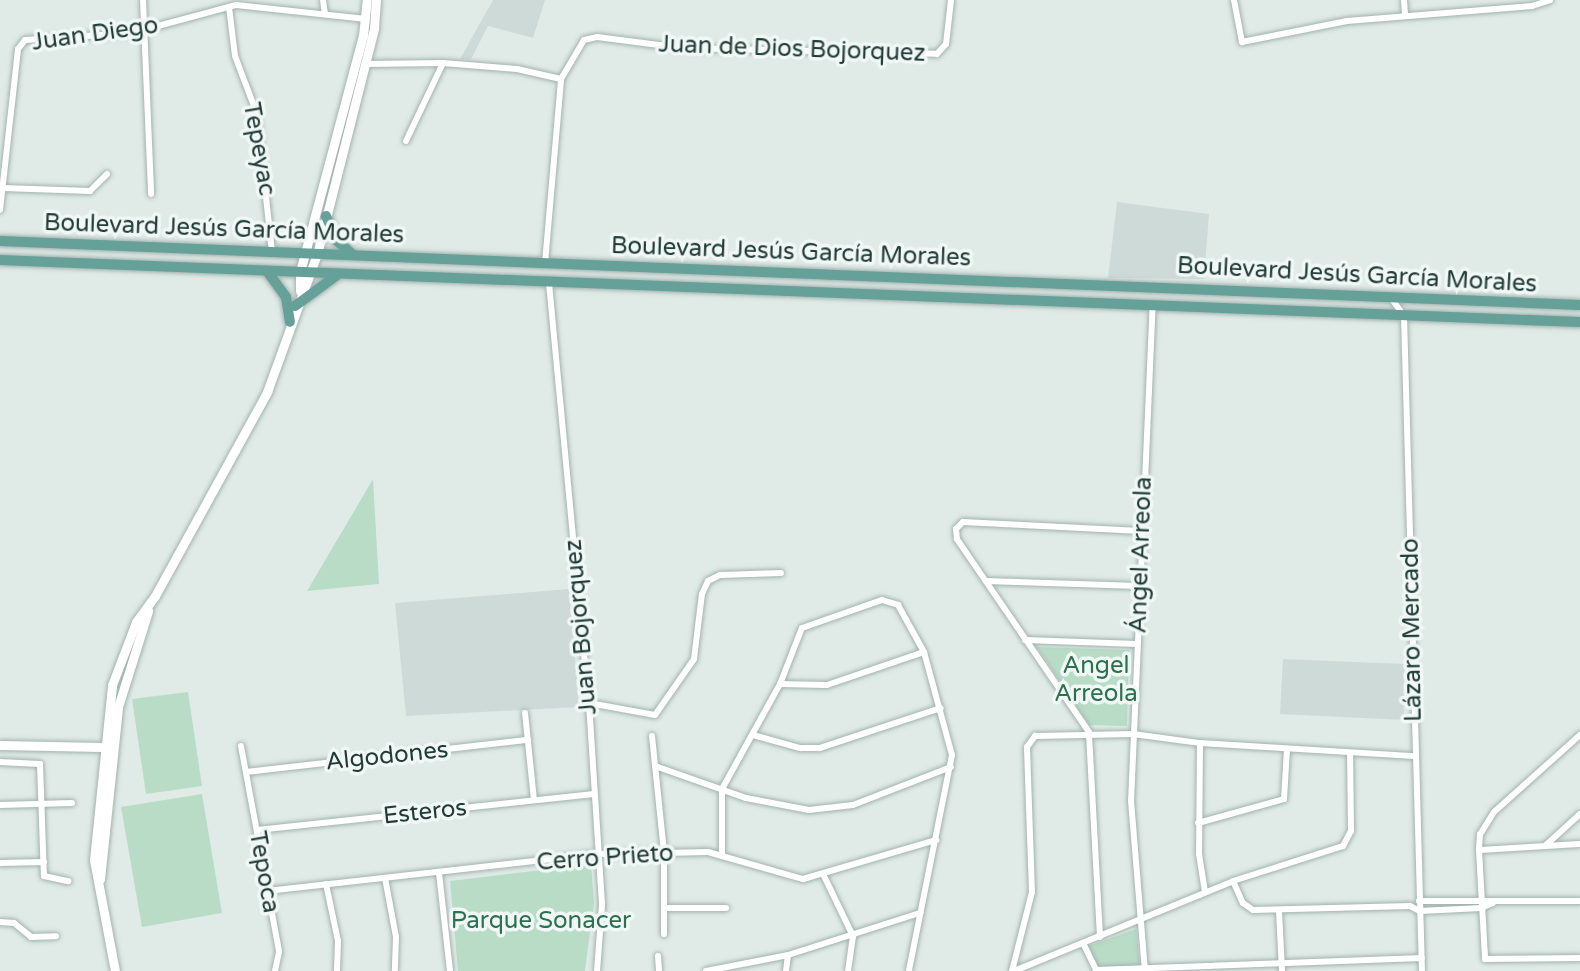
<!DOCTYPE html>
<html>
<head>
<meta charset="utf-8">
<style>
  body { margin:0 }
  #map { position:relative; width:1580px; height:971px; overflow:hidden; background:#e0ebe7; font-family:"Varela Round",sans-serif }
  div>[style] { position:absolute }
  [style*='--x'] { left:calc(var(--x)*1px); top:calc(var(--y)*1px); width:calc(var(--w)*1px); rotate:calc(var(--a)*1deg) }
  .built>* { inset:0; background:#cedad7 }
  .green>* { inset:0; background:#b9dcc7 }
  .roads { filter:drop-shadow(0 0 2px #a3b3af) drop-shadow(0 0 2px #a3b3af) }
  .street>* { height:6px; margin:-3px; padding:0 3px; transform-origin:3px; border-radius:3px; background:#fff }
  .secondary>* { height:9px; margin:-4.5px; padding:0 4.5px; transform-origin:4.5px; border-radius:4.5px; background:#fff }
  .primary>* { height:10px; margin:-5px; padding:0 5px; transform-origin:5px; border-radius:5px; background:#65a099 }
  span { translate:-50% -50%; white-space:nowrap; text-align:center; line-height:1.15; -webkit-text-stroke:7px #f0f7f5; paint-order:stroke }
  .street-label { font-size:24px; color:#213b37 }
  .park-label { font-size:24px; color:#2c7150 }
</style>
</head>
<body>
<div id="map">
  <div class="built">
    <i style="clip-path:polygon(493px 0,545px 0,533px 38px,488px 26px,471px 59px,460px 59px)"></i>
    <i style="clip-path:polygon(1117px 202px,1209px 214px,1204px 279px,1108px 278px)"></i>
    <i style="clip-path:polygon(569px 589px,579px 707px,406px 716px,395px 603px)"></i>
    <i style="clip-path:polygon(1283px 659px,1405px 664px,1404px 720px,1280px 714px)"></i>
  </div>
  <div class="green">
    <i style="clip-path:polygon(373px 479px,379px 584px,307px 591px)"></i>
    <i style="clip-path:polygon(1037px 647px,1129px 650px,1127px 726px,1089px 725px)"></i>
    <i style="clip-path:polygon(188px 692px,202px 786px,146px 794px,132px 699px)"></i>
    <i style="clip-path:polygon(202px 794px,222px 913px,142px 927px,121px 807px)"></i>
    <i style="clip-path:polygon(591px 864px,594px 902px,585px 971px,458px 971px,450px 881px)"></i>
    <i style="clip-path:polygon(1136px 929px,1140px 966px,1096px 968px,1089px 946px)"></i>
  </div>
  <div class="roads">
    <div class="street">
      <i style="--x:143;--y:0;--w:194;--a:87.6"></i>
      <i style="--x:323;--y:0;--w:14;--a:82"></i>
      <i style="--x:1234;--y:0;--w:43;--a:79.2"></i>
      <i style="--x:1242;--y:42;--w:107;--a:-11.3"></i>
      <i style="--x:1347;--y:21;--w:186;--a:-4.6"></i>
      <i style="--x:1532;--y:6;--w:19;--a:-18"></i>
      <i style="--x:1404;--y:0;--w:16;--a:86"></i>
      <i style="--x:229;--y:7;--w:49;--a:83"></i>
      <i style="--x:235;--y:56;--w:62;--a:69.2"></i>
      <i style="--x:257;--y:114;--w:139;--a:83.8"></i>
      <i style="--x:365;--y:64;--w:78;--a:-0.7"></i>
      <i style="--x:443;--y:63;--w:74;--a:4.6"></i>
      <i style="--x:517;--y:69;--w:45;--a:12.8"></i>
      <i style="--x:406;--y:141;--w:86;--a:-64.6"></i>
      <i style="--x:3;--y:188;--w:87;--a:2"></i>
      <i style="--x:90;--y:191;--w:24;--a:-45"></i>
      <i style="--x:0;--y:210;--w:162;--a:-83.6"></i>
      <i style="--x:18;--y:49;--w:11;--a:-52"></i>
      <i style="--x:25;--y:40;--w:107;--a:-3.7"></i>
      <i style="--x:132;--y:33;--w:108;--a:-15.1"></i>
      <i style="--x:236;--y:5;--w:131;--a:6.1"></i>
      <i style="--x:545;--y:263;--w:185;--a:-85"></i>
      <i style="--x:561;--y:79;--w:45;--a:-59.5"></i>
      <i style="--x:584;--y:40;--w:13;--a:-13"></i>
      <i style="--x:597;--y:37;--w:86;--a:7.4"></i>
      <i style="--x:682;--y:48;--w:255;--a:1.3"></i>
      <i style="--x:937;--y:54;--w:13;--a:-48"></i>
      <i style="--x:946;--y:44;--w:44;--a:-83.5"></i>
      <i style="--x:549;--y:283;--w:422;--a:84.6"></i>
      <i style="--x:589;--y:703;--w:202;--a:86.3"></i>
      <i style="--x:602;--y:905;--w:66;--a:94.3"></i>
      <i style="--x:1392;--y:299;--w:21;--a:55"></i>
      <i style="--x:1404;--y:316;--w:655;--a:88.43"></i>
      <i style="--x:986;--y:581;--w:153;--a:1.9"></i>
      <i style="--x:1025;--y:640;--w:112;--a:2"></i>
      <i style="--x:780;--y:684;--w:47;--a:1.2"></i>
      <i style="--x:827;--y:685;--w:102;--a:-18.8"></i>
      <i style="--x:589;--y:703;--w:67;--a:10.3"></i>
      <i style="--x:655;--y:715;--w:68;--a:-55.1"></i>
      <i style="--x:694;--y:659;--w:65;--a:-83"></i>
      <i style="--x:702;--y:594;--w:14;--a:-65"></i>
      <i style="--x:708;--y:581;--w:13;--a:-27"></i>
      <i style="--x:720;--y:575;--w:61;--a:-1.9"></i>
      <i style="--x:525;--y:713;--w:87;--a:84.1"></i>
      <i style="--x:753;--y:735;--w:49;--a:15.5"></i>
      <i style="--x:800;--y:748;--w:20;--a:0"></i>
      <i style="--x:820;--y:748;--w:127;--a:-18.3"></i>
      <i style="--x:1580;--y:735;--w:115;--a:138.2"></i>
      <i style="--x:1494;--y:812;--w:26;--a:122"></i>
      <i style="--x:1480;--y:834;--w:16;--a:94"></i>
      <i style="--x:1479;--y:850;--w:109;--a:86.8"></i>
      <i style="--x:1485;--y:959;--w:95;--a:-0.6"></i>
      <i style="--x:652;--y:736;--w:118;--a:84.1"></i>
      <i style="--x:664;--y:853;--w:81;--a:90"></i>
      <i style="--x:1200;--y:743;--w:111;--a:90.5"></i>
      <i style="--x:1199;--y:854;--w:39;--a:81"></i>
      <i style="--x:241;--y:746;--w:209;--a:79.5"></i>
      <i style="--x:279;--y:952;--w:19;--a:102"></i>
      <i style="--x:0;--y:762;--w:40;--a:2.9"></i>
      <i style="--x:40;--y:764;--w:112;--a:88"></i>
      <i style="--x:44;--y:876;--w:25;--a:12"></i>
      <i style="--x:655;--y:766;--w:96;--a:19.4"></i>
      <i style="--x:746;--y:798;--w:64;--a:10.8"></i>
      <i style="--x:809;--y:810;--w:44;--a:-6.5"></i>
      <i style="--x:853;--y:805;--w:105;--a:-21.2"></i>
      <i style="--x:246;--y:772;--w:284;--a:-6.5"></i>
      <i style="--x:0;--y:805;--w:72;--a:-1.6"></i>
      <i style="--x:1198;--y:823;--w:89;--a:-15.6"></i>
      <i style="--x:1284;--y:799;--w:50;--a:-86.6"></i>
      <i style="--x:257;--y:830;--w:339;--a:-6.1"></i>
      <i style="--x:1546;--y:845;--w:46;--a:-42.4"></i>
      <i style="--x:1479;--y:850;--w:101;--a:-3.4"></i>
      <i style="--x:722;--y:856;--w:67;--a:-90"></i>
      <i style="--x:722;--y:789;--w:120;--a:-61.1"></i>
      <i style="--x:780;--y:684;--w:60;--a:-68.6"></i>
      <i style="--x:802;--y:628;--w:85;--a:-19.3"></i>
      <i style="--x:882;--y:600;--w:17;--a:17"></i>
      <i style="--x:898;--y:605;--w:54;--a:61"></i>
      <i style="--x:924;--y:652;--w:107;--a:74.8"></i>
      <i style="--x:952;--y:755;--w:220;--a:101.3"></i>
      <i style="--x:0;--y:863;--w:44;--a:-1.3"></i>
      <i style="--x:439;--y:873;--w:99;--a:83.6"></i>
      <i style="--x:824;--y:876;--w:67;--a:64.2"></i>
      <i style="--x:853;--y:936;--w:35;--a:98"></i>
      <i style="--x:385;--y:878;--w:60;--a:79.4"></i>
      <i style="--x:396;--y:937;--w:34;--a:92"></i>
      <i style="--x:1233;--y:881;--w:24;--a:66"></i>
      <i style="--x:1243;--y:903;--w:12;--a:35"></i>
      <i style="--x:1253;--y:910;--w:157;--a:-1.5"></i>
      <i style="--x:1410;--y:906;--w:11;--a:27"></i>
      <i style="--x:1420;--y:911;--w:61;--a:-2.8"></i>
      <i style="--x:1481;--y:908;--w:13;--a:-23"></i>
      <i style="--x:326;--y:884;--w:58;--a:78.1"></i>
      <i style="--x:338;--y:941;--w:30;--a:92"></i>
      <i style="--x:267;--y:891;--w:334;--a:-6.4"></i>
      <i style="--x:599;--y:854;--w:65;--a:-0.9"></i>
      <i style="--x:664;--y:853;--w:44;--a:-1.3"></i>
      <i style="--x:708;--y:852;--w:99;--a:15.9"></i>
      <i style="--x:803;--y:879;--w:139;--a:-16.3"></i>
      <i style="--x:1419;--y:901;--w:161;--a:0"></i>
      <i style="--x:665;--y:908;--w:61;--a:0"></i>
      <i style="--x:1279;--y:911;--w:60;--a:87.1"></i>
      <i style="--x:0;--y:922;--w:14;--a:4"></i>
      <i style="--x:14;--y:923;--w:22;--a:39"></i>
      <i style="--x:31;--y:937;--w:25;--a:-2"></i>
      <i style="--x:1100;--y:937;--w:205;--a:-93.1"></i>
      <i style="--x:1089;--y:732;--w:234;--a:-124.4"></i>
      <i style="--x:957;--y:539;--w:10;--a:-96"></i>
      <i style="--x:956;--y:529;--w:10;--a:-45"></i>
      <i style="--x:963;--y:522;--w:178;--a:2.9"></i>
      <i style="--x:1083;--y:943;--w:30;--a:64"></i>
      <i style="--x:1096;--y:970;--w:326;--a:-2.1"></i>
      <i style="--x:658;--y:956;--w:15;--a:86"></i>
      <i style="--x:706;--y:971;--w:84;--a:-11"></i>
      <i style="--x:788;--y:955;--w:139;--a:-17.7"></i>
      <i style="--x:786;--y:971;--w:16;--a:-83"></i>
      <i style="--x:1012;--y:971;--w:81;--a:-75.8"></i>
      <i style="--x:1032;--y:892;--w:145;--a:-92"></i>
      <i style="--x:1027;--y:747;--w:14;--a:-54"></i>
      <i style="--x:1035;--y:736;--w:98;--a:-1.2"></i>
      <i style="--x:1133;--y:734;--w:68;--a:7.7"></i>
      <i style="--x:1200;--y:743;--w:215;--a:3.5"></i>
      <i style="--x:1014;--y:971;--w:237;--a:-22.3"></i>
      <i style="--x:1233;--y:881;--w:115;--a:-17.7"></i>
      <i style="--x:1343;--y:846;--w:17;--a:-62"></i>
      <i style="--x:1351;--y:831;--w:78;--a:-90.7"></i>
      <i style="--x:1145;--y:971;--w:170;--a:-94.7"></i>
      <i style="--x:1131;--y:802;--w:496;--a:-87.5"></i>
    </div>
    <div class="secondary">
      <i style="--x:300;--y:291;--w:19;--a:-90"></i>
      <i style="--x:300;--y:272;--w:244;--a:-75.1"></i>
      <i style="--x:363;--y:36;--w:36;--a:-84"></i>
      <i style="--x:0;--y:745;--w:102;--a:1.1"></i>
      <i style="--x:100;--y:879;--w:173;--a:-84"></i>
      <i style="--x:118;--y:707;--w:101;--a:-72.6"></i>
      <i style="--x:115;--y:971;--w:113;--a:-100.7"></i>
      <i style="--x:94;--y:860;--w:176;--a:-84.1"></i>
      <i style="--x:112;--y:685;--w:67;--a:-69.1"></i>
      <i style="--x:136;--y:622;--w:32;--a:-54"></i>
      <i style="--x:155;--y:596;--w:233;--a:-61.2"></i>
      <i style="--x:267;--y:392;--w:147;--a:-70.1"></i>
      <i style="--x:317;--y:254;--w:233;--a:-75.8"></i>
      <i style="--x:374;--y:28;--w:28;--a:-86"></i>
    </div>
    <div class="primary">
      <i style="--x:326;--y:216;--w:26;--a:67"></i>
      <i style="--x:336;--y:240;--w:21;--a:41"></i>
      <i style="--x:0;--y:241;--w:1581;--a:2.32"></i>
      <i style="--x:0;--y:260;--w:1581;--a:2.25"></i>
      <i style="--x:267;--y:271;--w:32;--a:54"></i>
      <i style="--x:286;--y:297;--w:25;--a:81"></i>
      <i style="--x:295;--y:306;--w:52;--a:-36.4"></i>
    </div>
  </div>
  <div class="street-label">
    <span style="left:95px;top:34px;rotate:-8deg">Juan Diego</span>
    <span style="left:792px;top:49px;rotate:2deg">Juan de Dios Bojorquez</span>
    <span style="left:259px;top:149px;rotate:80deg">Tepeyac</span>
    <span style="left:224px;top:229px;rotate:2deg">Boulevard Jesús García Morales</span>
    <span style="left:791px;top:252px;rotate:2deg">Boulevard Jesús García Morales</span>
    <span style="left:1357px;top:275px;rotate:3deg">Boulevard Jesús García Morales</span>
    <span style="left:1141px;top:555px;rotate:-88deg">Ángel Arreola</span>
    <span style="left:581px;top:627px;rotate:-95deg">Juan Bojorquez</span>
    <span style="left:1412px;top:630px;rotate:-91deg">Lázaro Mercado</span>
    <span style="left:387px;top:756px;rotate:-6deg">Algodones</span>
    <span style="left:425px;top:812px;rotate:-6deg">Esteros</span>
    <span style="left:605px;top:858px;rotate:-4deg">Cerro Prieto</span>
    <span style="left:264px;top:872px;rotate:80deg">Tepoca</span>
  </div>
  <div class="park-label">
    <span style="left:1096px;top:680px">Angel<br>Arreola</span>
    <span style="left:541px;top:921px">Parque Sonacer</span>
  </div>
</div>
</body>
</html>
